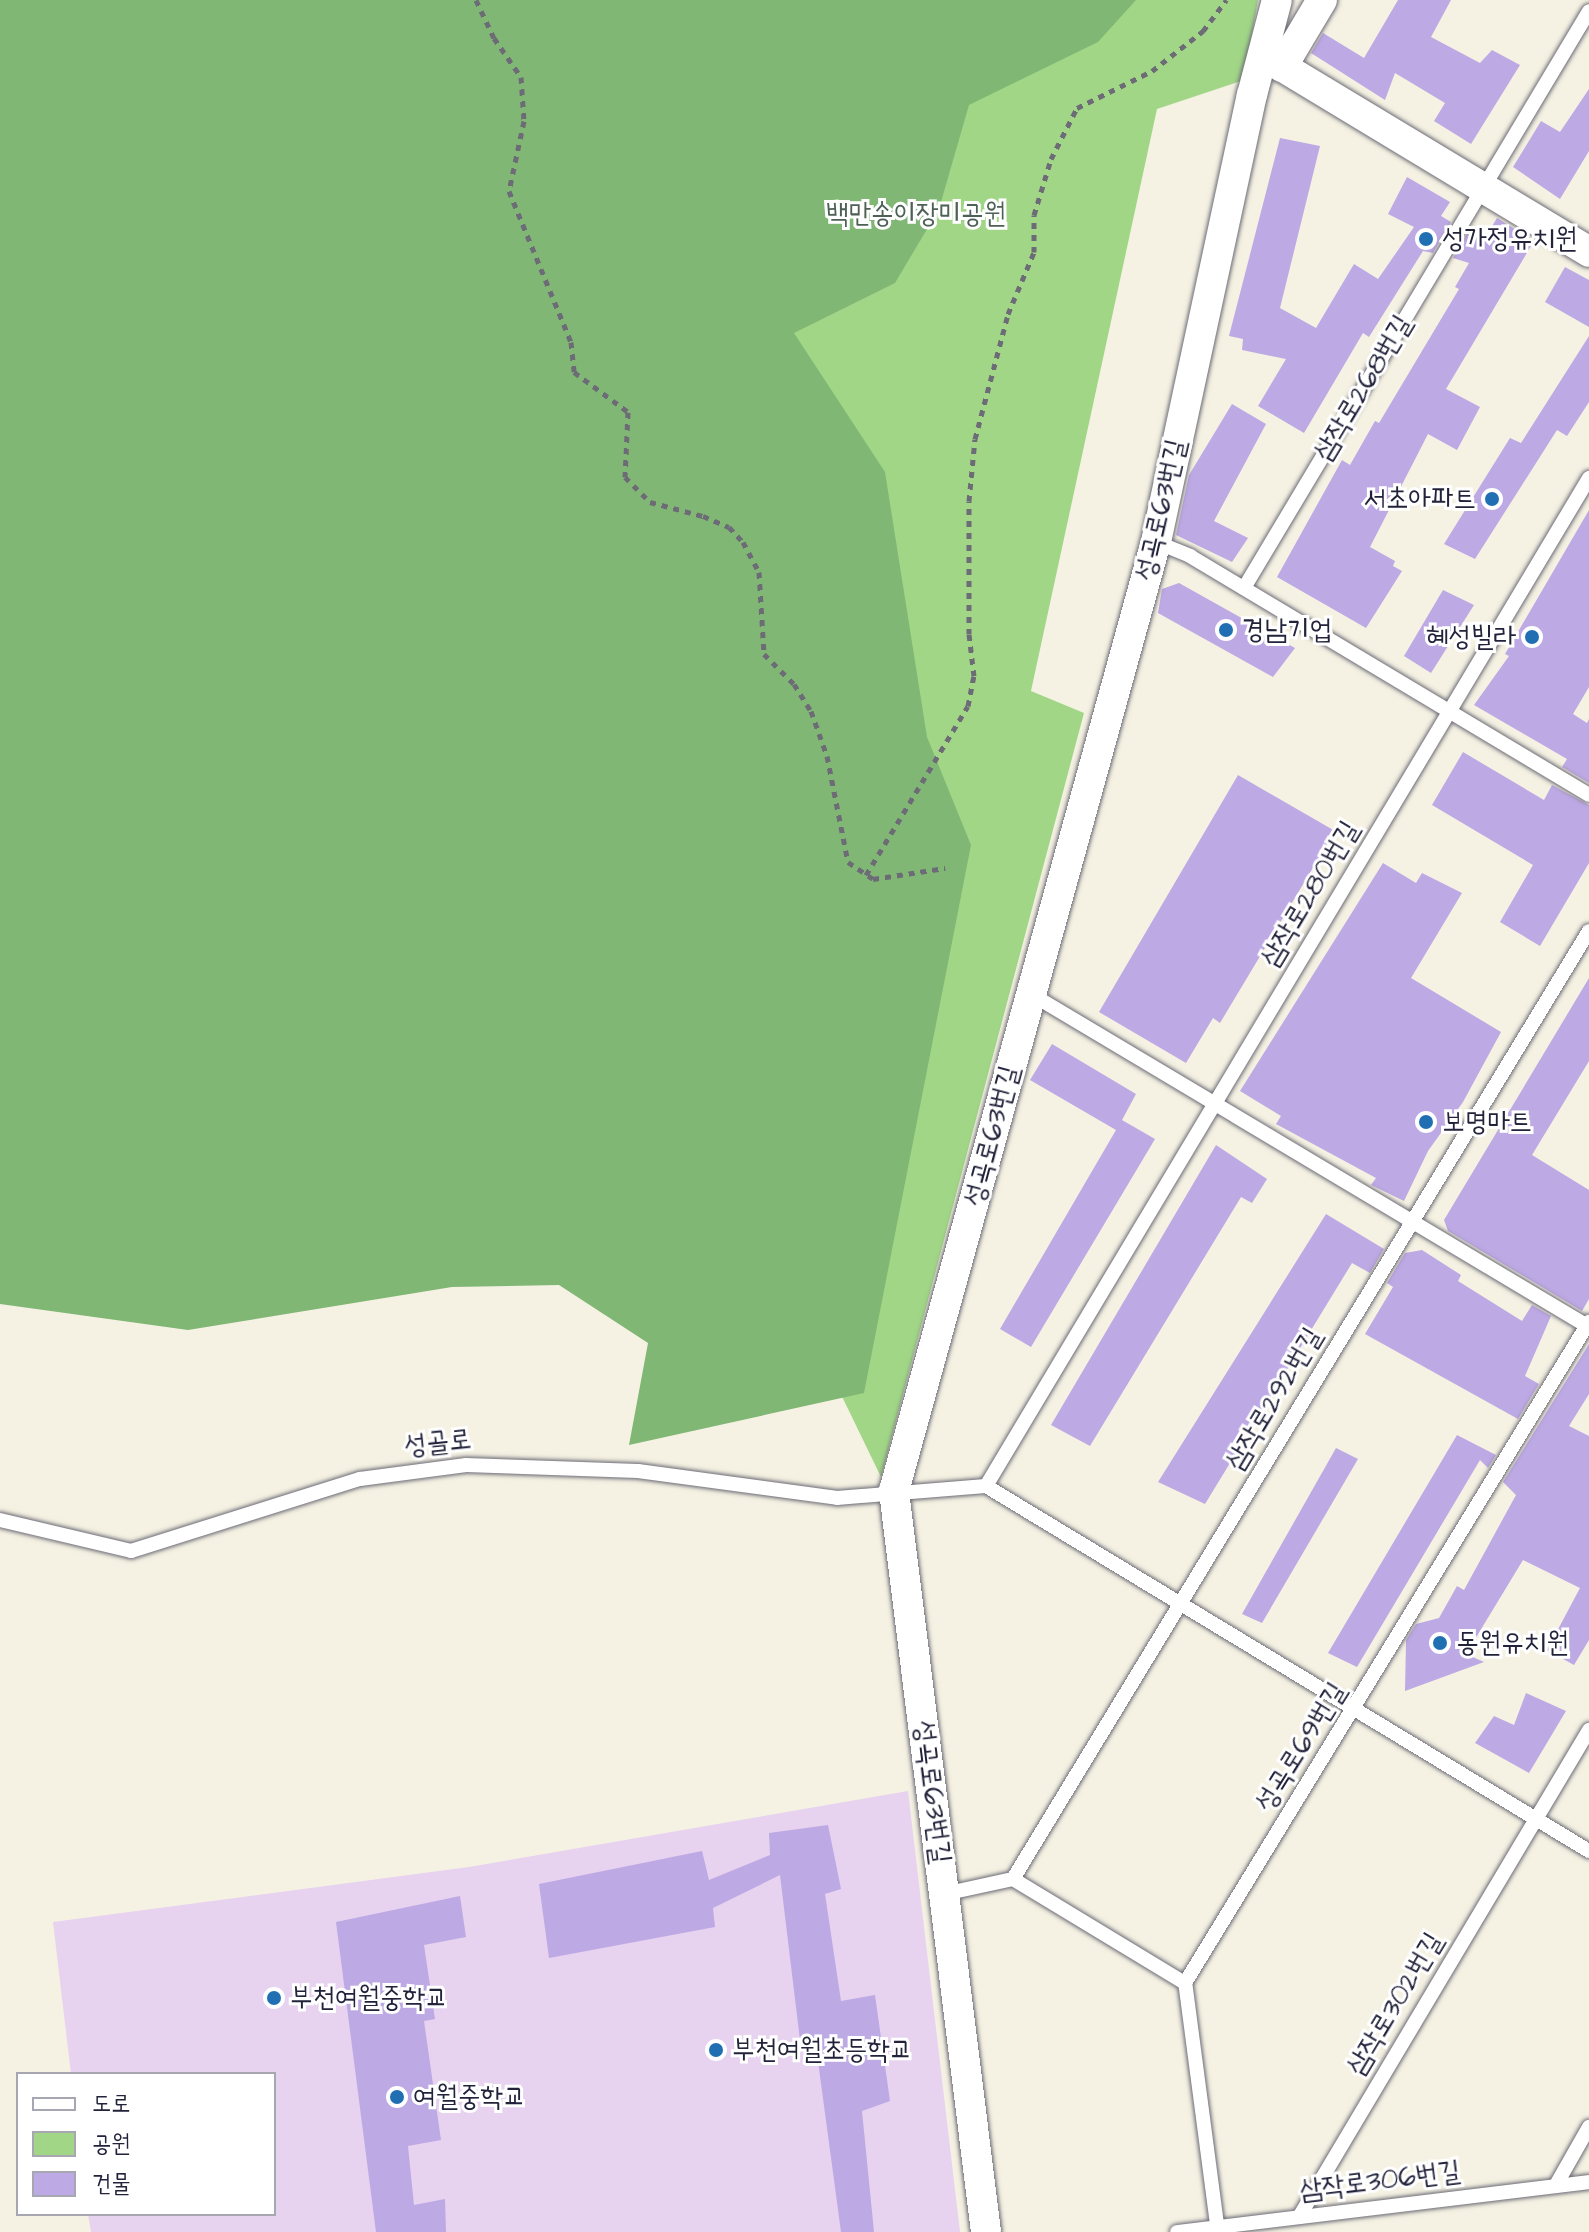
<!DOCTYPE html>
<html>
<head>
<meta charset="utf-8">
<style>
  body { margin:0 }
  #map { position:relative; width:1589px; height:2232px; overflow:hidden; background:#f5f2e3; font-family:"Architects Daughter","Poor Story",sans-serif }
  div>[style] { position:absolute }
  [style*='--x'] { left:calc(var(--x)*1px); top:calc(var(--y)*1px); width:calc(var(--w)*1px); rotate:calc(var(--a)*1deg) }
  .built>* { inset:0; background:#e7d2ef }
  .green>* { inset:0; background:#a1d687 }
  .forest>* { inset:0; background:#80b774 }
  .building>* { inset:0; background:#bda9e4 }
  .path>* { height:5px; margin-top:-2.5px; transform-origin:0; background:repeating-linear-gradient(90deg,#6c6b76 0 6px,transparent 0 12px) }
  .roads { filter:drop-shadow(0 0 2px #6c6b76) drop-shadow(0 0 2px #6c6b76) }
  .lane>* { height:14px; margin:-7px; padding:0 7px; transform-origin:7px; border-radius:7px; background:#fff }
  .street>* { height:30px; margin:-15px; padding:0 15px; transform-origin:15px; border-radius:15px; background:#fff }
  .dots>* { width:22px; height:22px; translate:-50% -50%; box-sizing:border-box; border:4px solid #fff; border-radius:50% }
  span { translate:-50% -50%; white-space:nowrap; text-align:center; line-height:1.15; -webkit-text-stroke:6px #fff; paint-order:stroke }
  .park-label { font-size:28px; color:#4e6156 }
  .poi-label { font-size:28px; color:#22223b }
  .left { translate:0 -50%; text-align:left }
  .right { translate:-100% -50%; text-align:right }
  .street-label { font-size:28px; color:#22223b }
  .legend { position:absolute; left:16px; top:2072px; width:260px; height:144px; box-sizing:border-box; background:#fff; border:2px solid #a7a7b1; margin:0; padding:10px 14px; list-style:none; font-size:24px; color:#22223b }
  .legend li { display:flex; align-items:center; gap:16px; height:40px }
  .legend b { width:40px; border:2px solid #a7a7b1 }
</style>
</head>
<body>
<div id="map">
  <div class="built">
    <i style="clip-path:polygon(908px 1791px,960px 2232px,91px 2232px,88px 2214px,274px 2214px,274px 2074px,71px 2074px,53px 1922px,469px 1867px)"></i>
  </div>
  <div class="green">
    <i style="clip-path:polygon(559px 0,1258px 0,1244px 80px,1157px 109px,1031px 691px,1084px 713px,881px 1477px,772px 1252px)"></i>
  </div>
  <div class="forest">
    <i style="clip-path:polygon(0 0,1136px 0,1098px 42px,969px 105px,939px 209px,895px 283px,794px 333px,885px 472px,927px 737px,971px 845px,864px 1393px,629px 1445px,648px 1343px,559px 1285px,452px 1287px,188px 1330px,0 1304px)"></i>
  </div>
  <div class="building">
    <i style="clip-path:polygon(1398px 0,1451px 0,1431px 37px,1480px 63px,1492px 50px,1520px 65px,1471px 144px,1434px 121px,1445px 103px,1395px 73px,1385px 100px,1311px 53px,1323px 33px,1364px 58px)"></i>
    <i style="clip-path:polygon(1589px 89px,1589px 151px,1560px 199px,1513px 167px,1541px 121px,1560px 132px)"></i>
    <i style="clip-path:polygon(1280px 138px,1320px 146px,1280px 308px,1316px 328px,1354px 264px,1378px 279px,1414px 227px,1388px 214px,1407px 177px,1450px 202px,1441px 216px,1451px 222px,1433px 253px,1423px 251px,1369px 337px,1363px 333px,1304px 433px,1258px 406px,1286px 359px,1242px 350px,1243px 339px,1229px 336px)"></i>
    <i style="clip-path:polygon(1497px 218px,1534px 241px,1446px 389px,1480px 407px,1457px 450px,1428px 434px,1370px 547px,1395px 561px,1393px 566px,1402px 571px,1366px 628px,1277px 577px,1342px 460px,1350px 465px,1375px 421px,1379px 423px,1459px 289px,1455px 287px,1469px 263px,1453px 258px,1468px 232px,1483px 241px)"></i>
    <i style="clip-path:polygon(1565px 267px,1589px 280px,1589px 327px,1545px 302px)"></i>
    <i style="clip-path:polygon(1589px 336px,1589px 402px,1567px 436px,1557px 430px,1475px 559px,1444px 544px,1510px 438px,1521px 443px)"></i>
    <i style="clip-path:polygon(1232px 404px,1266px 424px,1214px 521px,1248px 538px,1232px 562px,1176px 535px,1189px 475px)"></i>
    <i style="clip-path:polygon(1589px 510px,1589px 687px,1573px 714px,1587px 723px,1589px 719px,1589px 783px,1562px 767px,1567px 759px,1474px 705px,1509px 656px,1505px 654px)"></i>
    <i style="clip-path:polygon(1179px 583px,1295px 648px,1273px 677px,1158px 613px,1162px 589px)"></i>
    <i style="clip-path:polygon(1443px 590px,1474px 605px,1431px 673px,1404px 656px)"></i>
    <i style="clip-path:polygon(1463px 752px,1544px 800px,1552px 785px,1589px 805px,1589px 863px,1540px 946px,1500px 922px,1533px 865px,1432px 805px)"></i>
    <i style="clip-path:polygon(1238px 775px,1335px 831px,1220px 1023px,1213px 1018px,1186px 1063px,1099px 1012px)"></i>
    <i style="clip-path:polygon(1383px 863px,1416px 883px,1422px 873px,1462px 893px,1411px 978px,1501px 1032px,1463px 1102px,1428px 1151px,1404px 1201px,1371px 1185px,1376px 1178px,1276px 1124px,1281px 1116px,1240px 1091px)"></i>
    <i style="clip-path:polygon(1589px 978px,1589px 1061px,1532px 1155px,1589px 1190px,1589px 1299px,1582px 1311px,1448px 1231px,1444px 1220px)"></i>
    <i style="clip-path:polygon(1052px 1044px,1136px 1094px,1122px 1120px,1155px 1139px,1031px 1347px,1000px 1329px,1116px 1130px,1030px 1080px)"></i>
    <i style="clip-path:polygon(1216px 1145px,1267px 1179px,1252px 1203px,1241px 1197px,1090px 1446px,1051px 1425px)"></i>
    <i style="clip-path:polygon(1326px 1214px,1384px 1249px,1370px 1273px,1352px 1263px,1205px 1504px,1158px 1482px)"></i>
    <i style="clip-path:polygon(1422px 1250px,1461px 1275px,1458px 1281px,1522px 1321px,1532px 1305px,1551px 1316px,1525px 1376px,1539px 1384px,1518px 1419px,1365px 1334px,1393px 1287px,1387px 1283px,1405px 1253px)"></i>
    <i style="clip-path:polygon(1589px 1344px,1589px 1394px,1569px 1426px,1589px 1436px,1589px 1640px,1574px 1665px,1547px 1650px,1580px 1588px,1523px 1560px,1466px 1654px,1484px 1662px,1405px 1691px,1406px 1640px,1416px 1624px,1439px 1618px,1457px 1586px,1464px 1590px,1516px 1495px,1503px 1482px)"></i>
    <i style="clip-path:polygon(1457px 1435px,1496px 1455px,1488px 1468px,1480px 1460px,1357px 1667px,1328px 1653px)"></i>
    <i style="clip-path:polygon(1336px 1448px,1358px 1459px,1262px 1623px,1242px 1614px)"></i>
    <i style="clip-path:polygon(1526px 1693px,1566px 1711px,1529px 1773px,1475px 1743px,1494px 1716px,1514px 1725px)"></i>
    <i style="clip-path:polygon(828px 1825px,841px 1889px,825px 1894px,841px 2001px,875px 1995px,890px 2101px,862px 2111px,874px 2232px,841px 2232px,815px 2039px,800px 2040px,780px 1875px,713px 1908px,715px 1927px,549px 1958px,539px 1884px,702px 1851px,709px 1880px,770px 1855px,769px 1833px)"></i>
    <i style="clip-path:polygon(460px 1896px,466px 1937px,424px 1945px,435px 2019px,424px 2021px,441px 2140px,408px 2146px,414px 2205px,445px 2199px,446px 2232px,376px 2232px,336px 1922px)"></i>
  </div>
  <div class="path">
    <i style="--x:476;--y:0;--w:42;--a:64.7"></i>
    <i style="--x:494;--y:38;--w:47;--a:55.3"></i>
    <i style="--x:521;--y:77;--w:44;--a:86.1"></i>
    <i style="--x:524;--y:121;--w:72;--a:102.1"></i>
    <i style="--x:509;--y:191;--w:163;--a:67.7"></i>
    <i style="--x:571;--y:342;--w:30;--a:84"></i>
    <i style="--x:574;--y:372;--w:67;--a:36.5"></i>
    <i style="--x:628;--y:412;--w:65;--a:92.6"></i>
    <i style="--x:625;--y:477;--w:35;--a:45"></i>
    <i style="--x:650;--y:502;--w:55;--a:14.8"></i>
    <i style="--x:703;--y:516;--w:28;--a:23"></i>
    <i style="--x:729;--y:527;--w:21;--a:47"></i>
    <i style="--x:743;--y:542;--w:34;--a:62"></i>
    <i style="--x:759;--y:572;--w:82;--a:86.5"></i>
    <i style="--x:764;--y:654;--w:42;--a:45"></i>
    <i style="--x:794;--y:684;--w:32;--a:58"></i>
    <i style="--x:811;--y:711;--w:48;--a:70.4"></i>
    <i style="--x:827;--y:756;--w:108;--a:78.8"></i>
    <i style="--x:848;--y:862;--w:30;--a:34"></i>
    <i style="--x:873;--y:879;--w:73;--a:-8.7"></i>
    <i style="--x:866;--y:875;--w:197;--a:-58.9"></i>
    <i style="--x:968;--y:706;--w:31;--a:-79"></i>
    <i style="--x:974;--y:676;--w:42;--a:-96.8"></i>
    <i style="--x:969;--y:634;--w:133;--a:-90"></i>
    <i style="--x:969;--y:501;--w:62;--a:-84.5"></i>
    <i style="--x:975;--y:439;--w:129;--a:-75.2"></i>
    <i style="--x:1008;--y:314;--w:67;--a:-67.2"></i>
    <i style="--x:1034;--y:252;--w:37;--a:-90"></i>
    <i style="--x:1034;--y:215;--w:59;--a:-73.1"></i>
    <i style="--x:1051;--y:159;--w:57;--a:-63"></i>
    <i style="--x:1077;--y:108;--w:84;--a:-26.3"></i>
    <i style="--x:1152;--y:71;--w:65;--a:-38.1"></i>
    <i style="--x:1203;--y:31;--w:39;--a:-53"></i>
  </div>
  <div class="roads">
    <div class="lane">
      <i style="--x:1156;--y:542;--w:37;--a:22"></i>
      <i style="--x:1190;--y:556;--w:465;--a:30.9"></i>
      <i style="--x:1244;--y:588;--w:672;--a:-59.12"></i>
      <i style="--x:1031;--y:994;--w:650;--a:30.83"></i>
      <i style="--x:986;--y:1486;--w:1175;--a:-59.11"></i>
      <i style="--x:0;--y:1520;--w:135;--a:13.3"></i>
      <i style="--x:131;--y:1551;--w:240;--a:-17.5"></i>
      <i style="--x:360;--y:1479;--w:107;--a:-7.5"></i>
      <i style="--x:466;--y:1465;--w:172;--a:2"></i>
      <i style="--x:638;--y:1471;--w:201;--a:7.7"></i>
      <i style="--x:837;--y:1498;--w:149;--a:-4.6"></i>
      <i style="--x:986;--y:1486;--w:705;--a:31.19"></i>
      <i style="--x:1013;--y:1879;--w:201;--a:31.2"></i>
      <i style="--x:944;--y:1894;--w:71;--a:-12.3"></i>
      <i style="--x:1013;--y:1879;--w:1109;--a:-58.72"></i>
      <i style="--x:1556;--y:2185;--w:67;--a:-60.4"></i>
      <i style="--x:1299;--y:2217;--w:567;--a:-59.23"></i>
      <i style="--x:1177;--y:2232;--w:415;--a:-6.9"></i>
      <i style="--x:1218;--y:2232;--w:251;--a:-97.5"></i>
      <i style="--x:1185;--y:1983;--w:775;--a:-58.57"></i>
    </div>
    <div class="street">
      <i style="--x:1263;--y:55;--w:381;--a:31.1"></i>
      <i style="--x:1282;--y:67;--w:78;--a:-59.2"></i>
      <i style="--x:986;--y:2232;--w:747;--a:-97.08"></i>
      <i style="--x:894;--y:1491;--w:985;--a:-74.57"></i>
      <i style="--x:1156;--y:542;--w:457;--a:-77.9"></i>
      <i style="--x:1252;--y:95;--w:98;--a:-75.3"></i>
    </div>
  </div>
  <div class="dots">
    <i style="left:1426px;top:239px;background:#1f6fb2"></i>
    <i style="left:1492px;top:499px;background:#1f6fb2"></i>
    <i style="left:1226px;top:630px;background:#1f6fb2"></i>
    <i style="left:1532px;top:637px;background:#1f6fb2"></i>
    <i style="left:1426px;top:1122px;background:#1f6fb2"></i>
    <i style="left:1440px;top:1643px;background:#1f6fb2"></i>
    <i style="left:274px;top:1998px;background:#1f6fb2"></i>
    <i style="left:716px;top:2050px;background:#1f6fb2"></i>
    <i style="left:397px;top:2097px;background:#1f6fb2"></i>
  </div>
  <div class="park-label">
    <span style="left:916px;top:214px">백만송이장미공원</span>
  </div>
  <div class="poi-label">
    <span class="left" style="left:1442px;top:239px">성가정유치원</span>
    <span class="right" style="left:1476px;top:499px">서초아파트</span>
    <span class="left" style="left:1242px;top:630px">경남기업</span>
    <span class="right" style="left:1516px;top:637px">혜성빌라</span>
    <span class="left" style="left:1442px;top:1122px">보명마트</span>
    <span class="left" style="left:1456px;top:1643px">동원유치원</span>
    <span class="left" style="left:290px;top:1998px">부천여월중학교</span>
    <span class="left" style="left:732px;top:2050px">부천여월초등학교</span>
    <span class="left" style="left:413px;top:2097px">여월중학교</span>
  </div>
  <div class="street-label">
    <span style="left:1363px;top:388px;rotate:-59deg">삼작로268번길</span>
    <span style="left:1161px;top:510px;rotate:-77deg">성곡로63번길</span>
    <span style="left:1310px;top:894px;rotate:-59deg">삼작로280번길</span>
    <span style="left:992px;top:1136px;rotate:-75deg">성곡로63번길</span>
    <span style="left:1274px;top:1399px;rotate:-59deg">삼작로292번길</span>
    <span style="left:438px;top:1443px;rotate:-6deg">성골로</span>
    <span style="left:1301px;top:1747px;rotate:-58deg">성곡로69번길</span>
    <span style="left:932px;top:1792px;rotate:83deg">성곡로63번길</span>
    <span style="left:1395px;top:2004px;rotate:-59deg">삼작로302번길</span>
    <span style="left:1380px;top:2181px;rotate:-7deg">삼작로306번길</span>
  </div>
  <ul class="legend">
  <li><b style="height:10px;background:#fff"></b>도로</li>
  <li><b style="height:22px;background:#a1d687"></b>공원</li>
  <li><b style="height:22px;background:#bda9e4"></b>건물</li>
  </ul>
</div>
</body>
</html>
